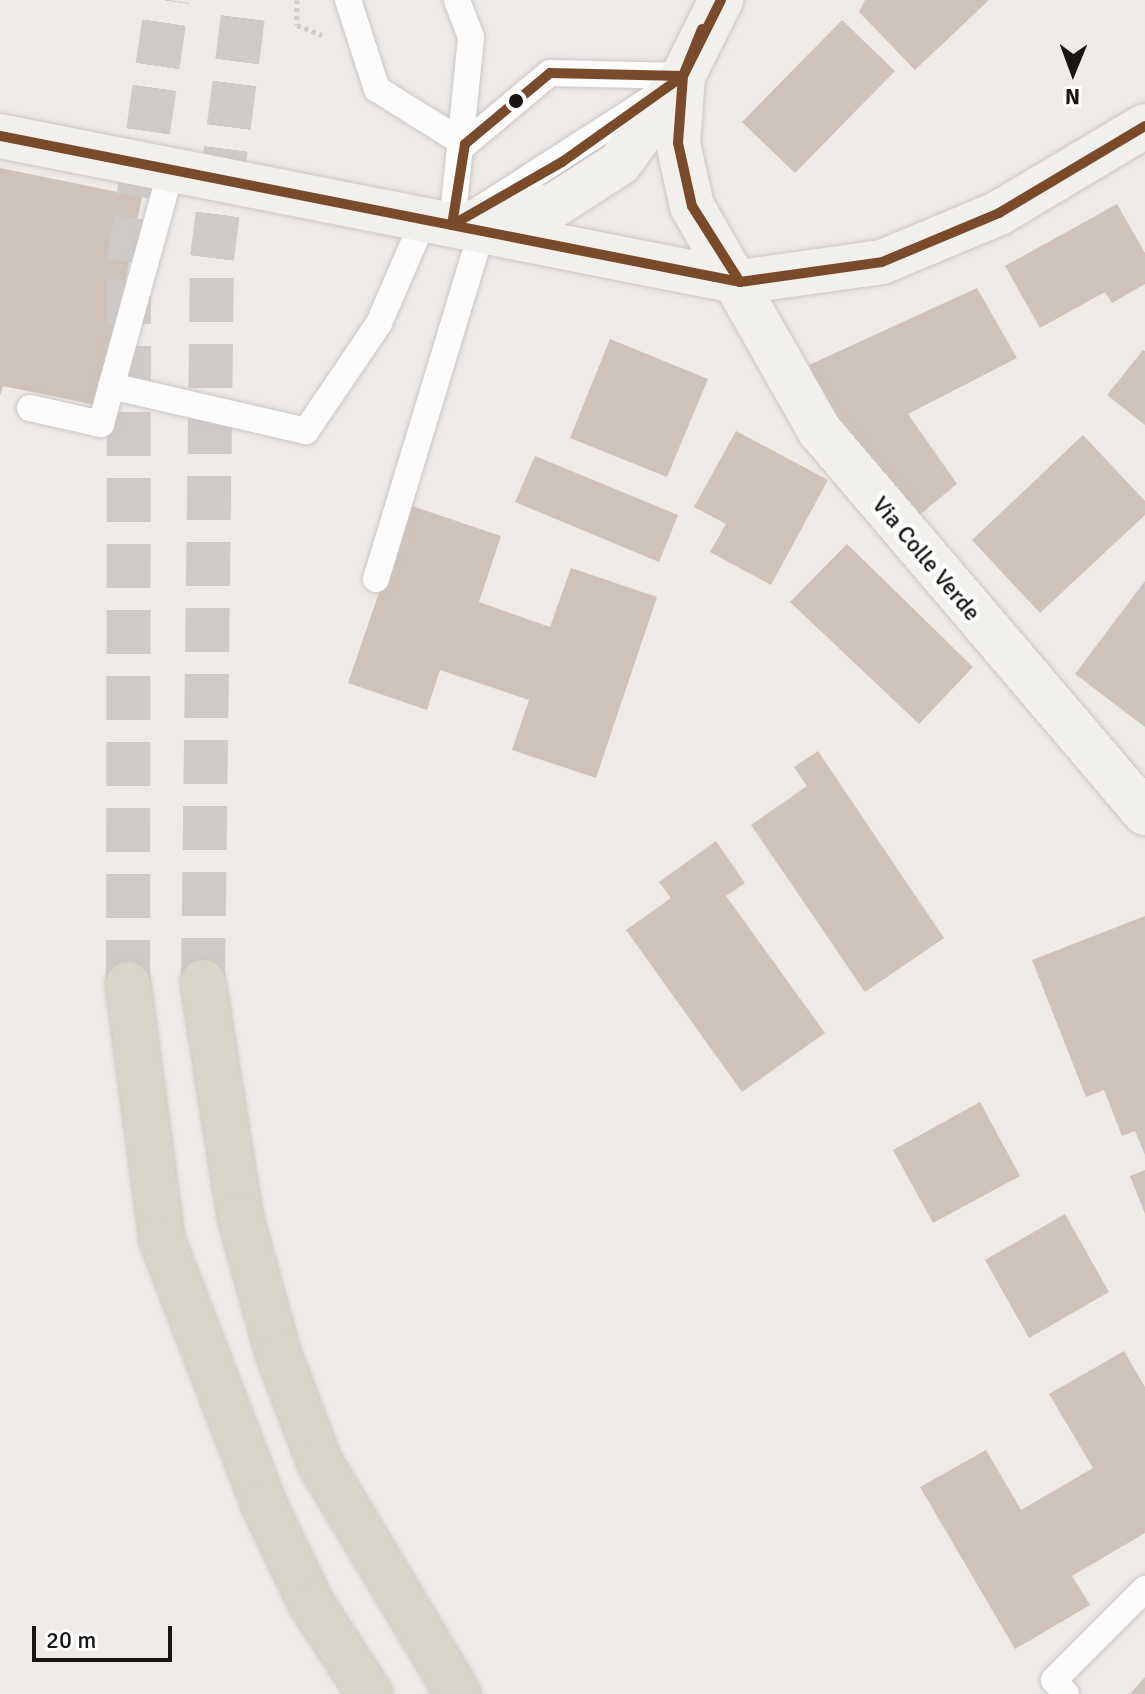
<!DOCTYPE html>
<html>
<head>
<meta charset="utf-8">
<style>
  body { margin:0 }
  #map { position:relative; width:1145px; height:1694px; overflow:hidden; background:#eeeae8; font-family:Signika,sans-serif }
  div>[style] { position:absolute }
  [style*='--x'] { left:calc(var(--x)*1px); top:calc(var(--y)*1px); width:calc(var(--w)*1px); rotate:calc(var(--a)*1deg) }
  .building>* { inset:0; background:#cfc2ba }
  .highway-tunnel>* { height:44px; margin-top:-22px; transform-origin:0; background:repeating-linear-gradient(90deg,#cecac8 0 44px,transparent 0 66px) }
  .path>* { height:5px; margin-top:-2.5px; transform-origin:0; background:repeating-linear-gradient(90deg,#cdcbcb 0 4px,transparent 0 8px) }
  .roads { filter:drop-shadow(0 0 2px #cac6c4) drop-shadow(0 0 2px #cac6c4) }
  .lane>* { height:26px; margin:-13px; padding:0 13px; transform-origin:13px; border-radius:13px; background:#fcfcfc }
  .secondary>* { height:44px; margin:-22px; padding:0 22px; transform-origin:22px; border-radius:22px; background:#f2f0ed }
  .highway>* { height:44px; margin:-22px; padding:0 22px; transform-origin:22px; border-radius:22px; background:#d9d5cb }
  .bus-1>* { height:10px; margin:-5px; padding:0 5px; transform-origin:5px; border-radius:5px; background:#7a4b2a }
  .dots>* { width:22px; height:22px; translate:-50% -50%; box-sizing:border-box; border:4px solid #fff; border-radius:50% }
  span { translate:-50% -50%; white-space:nowrap; text-align:center; line-height:1.15; -webkit-text-stroke:8px #fff; paint-order:stroke }
  .street-label { font-size:24px; color:#181513 }
  .north { position:absolute; left:1033px; top:32px; width:80px; height:80px; -webkit-text-stroke:6px #fff; paint-order:stroke; rotate:181deg; font-size:22px; font-weight:700; line-height:32px; text-align:center; color:#181513 }
  .north::after { content:''; display:block; margin:auto; width:28px; height:36px; background:#181513; clip-path:polygon(50% 0,100% 100%,50% 72%,0 100%) }
  .scale { position:absolute; left:32px; top:1626px; width:140px; height:36px; box-sizing:border-box; border:4px solid #181513; border-top:0; padding-left:10px; font-size:24px; line-height:28px; white-space:nowrap; color:#181513; -webkit-text-stroke:6px #fff; paint-order:stroke }
</style>
</head>
<body>
<div id="map">
  <div class="building">
    <i style="clip-path:polygon(865px 0,989px 0,915px 70px,859px 12px)"></i>
    <i style="clip-path:polygon(842px 20px,895px 71px,795px 173px,742px 122px)"></i>
    <i style="clip-path:polygon(0 168px,142px 197px,101px 406px,3px 386px,0 396px)"></i>
    <i style="clip-path:polygon(1117px 204px,1145px 253px,1145px 284px,1112px 303px,1105px 292px,1040px 328px,1005px 266px)"></i>
    <i style="clip-path:polygon(977px 288px,1017px 358px,908px 414px,957px 484px,911px 522px,832px 428px,809px 365px)"></i>
    <i style="clip-path:polygon(610px 339px,708px 379px,667px 477px,570px 438px)"></i>
    <i style="clip-path:polygon(1143px 350px,1145px 351px,1145px 425px,1107px 395px)"></i>
    <i style="clip-path:polygon(736px 431px,828px 480px,771px 585px,710px 552px,726px 524px,694px 507px)"></i>
    <i style="clip-path:polygon(1083px 435px,1145px 501px,1145px 515px,1040px 613px,972px 540px)"></i>
    <i style="clip-path:polygon(535px 456px,678px 515px,659px 562px,515px 502px)"></i>
    <i style="clip-path:polygon(409px 505px,501px 536px,479px 602px,550px 627px,571px 568px,657px 597px,596px 778px,512px 750px,529px 700px,440px 670px,427px 710px,348px 683px)"></i>
    <i style="clip-path:polygon(847px 544px,973px 667px,919px 724px,790px 602px)"></i>
    <i style="clip-path:polygon(1145px 581px,1145px 727px,1075px 674px)"></i>
    <i style="clip-path:polygon(818px 751px,944px 938px,865px 992px,751px 825px,807px 786px,794px 767px)"></i>
    <i style="clip-path:polygon(716px 841px,745px 883px,726px 896px,825px 1033px,742px 1092px,626px 930px,671px 898px,659px 882px)"></i>
    <i style="clip-path:polygon(1145px 916px,1145px 1155px,1135px 1131px,1122px 1136px,1104px 1090px,1086px 1097px,1032px 960px)"></i>
    <i style="clip-path:polygon(980px 1102px,1020px 1176px,933px 1223px,893px 1150px)"></i>
    <i style="clip-path:polygon(1145px 1170px,1145px 1214px,1130px 1176px)"></i>
    <i style="clip-path:polygon(1065px 1214px,1109px 1292px,1029px 1338px,985px 1260px)"></i>
    <i style="clip-path:polygon(1124px 1351px,1145px 1387px,1145px 1533px,1072px 1576px,1090px 1605px,1015px 1649px,920px 1487px,986px 1450px,1021px 1510px,1093px 1468px,1049px 1394px)"></i>
    <i style="clip-path:polygon(1145px 1677px,1145px 1694px,1130px 1694px)"></i>
  </div>
  <div class="highway-tunnel">
    <i style="--x:203;--y:982;--w:724;--a:-89.29"></i>
    <i style="--x:212;--y:258;--w:260;--a:-82.7"></i>
    <i style="--x:128;--y:984;--w:722;--a:-89.92"></i>
    <i style="--x:129;--y:262;--w:265;--a:-81.7"></i>
  </div>
  <div class="path">
    <i style="--x:297;--y:0;--w:25;--a:90"></i>
    <i style="--x:297;--y:25;--w:27;--a:22"></i>
  </div>
  <div class="roads">
    <div class="lane">
      <i style="--x:348;--y:0;--w:94;--a:72"></i>
      <i style="--x:377;--y:89;--w:104;--a:32"></i>
      <i style="--x:465;--y:144;--w:111;--a:-39.9"></i>
      <i style="--x:550;--y:73;--w:133;--a:1.3"></i>
      <i style="--x:482;--y:208;--w:205;--a:-32.8"></i>
      <i style="--x:452;--y:225;--w:189;--a:-84.2"></i>
      <i style="--x:471;--y:37;--w:40;--a:-111"></i>
      <i style="--x:111;--y:386;--w:200;--a:13"></i>
      <i style="--x:306;--y:431;--w:130;--a:-55.9"></i>
      <i style="--x:379;--y:323;--w:113;--a:-66.6"></i>
      <i style="--x:30;--y:408;--w:73;--a:12.7"></i>
      <i style="--x:101;--y:424;--w:263;--a:-74.6"></i>
      <i style="--x:376;--y:579;--w:365;--a:-73.1"></i>
      <i style="--x:1066;--y:1694;--w:18;--a:-131"></i>
      <i style="--x:1054;--y:1680;--w:129;--a:-45"></i>
    </div>
    <div class="secondary">
      <i style="--x:683;--y:76;--w:67;--a:94.3"></i>
      <i style="--x:678;--y:143;--w:65;--a:77.5"></i>
      <i style="--x:692;--y:206;--w:259;--a:60.4"></i>
      <i style="--x:820;--y:431;--w:502;--a:49.61"></i>
      <i style="--x:0;--y:136;--w:754;--a:11.16"></i>
      <i style="--x:740;--y:282;--w:143;--a:-8"></i>
      <i style="--x:882;--y:262;--w:127;--a:-22.7"></i>
      <i style="--x:999;--y:213;--w:170;--a:-30.8"></i>
      <i style="--x:478;--y:220;--w:78;--a:-11"></i>
      <i style="--x:555;--y:205;--w:77;--a:-32.9"></i>
      <i style="--x:620;--y:163;--w:107;--a:-54.1"></i>
      <i style="--x:683;--y:76;--w:85;--a:-63.4"></i>
    </div>
    <div class="highway">
      <i style="--x:203;--y:982;--w:237;--a:81"></i>
      <i style="--x:240;--y:1216;--w:142;--a:74.5"></i>
      <i style="--x:278;--y:1353;--w:118;--a:69.1"></i>
      <i style="--x:320;--y:1463;--w:269;--a:59.1"></i>
      <i style="--x:128;--y:984;--w:258;--a:82.4"></i>
      <i style="--x:162;--y:1240;--w:284;--a:68.9"></i>
      <i style="--x:264;--y:1505;--w:111;--a:64.4"></i>
      <i style="--x:312;--y:1605;--w:106;--a:56.9"></i>
    </div>
  </div>
  <div class="bus-1">
    <i style="--x:702;--y:29;--w:51;--a:112"></i>
    <i style="--x:683;--y:76;--w:67;--a:94.3"></i>
    <i style="--x:678;--y:143;--w:65;--a:77.5"></i>
    <i style="--x:692;--y:206;--w:90;--a:57.7"></i>
    <i style="--x:0;--y:136;--w:754;--a:11.16"></i>
    <i style="--x:740;--y:282;--w:143;--a:-8"></i>
    <i style="--x:882;--y:262;--w:127;--a:-22.7"></i>
    <i style="--x:999;--y:213;--w:170;--a:-30.8"></i>
    <i style="--x:452;--y:225;--w:127;--a:-29.8"></i>
    <i style="--x:562;--y:162;--w:148;--a:-35.4"></i>
    <i style="--x:683;--y:76;--w:85;--a:-63.4"></i>
    <i style="--x:452;--y:225;--w:82;--a:-80.9"></i>
    <i style="--x:465;--y:144;--w:111;--a:-39.9"></i>
    <i style="--x:550;--y:73;--w:133;--a:1.3"></i>
  </div>
  <div class="dots">
    <i style="left:516px;top:101px;background:#181513"></i>
  </div>
  <div class="street-label">
    <span style="left:926px;top:559px;rotate:50deg">Via Colle Verde</span>
  </div>
  <div class="north">N</div>
  <div class="scale">20 m</div>
</div>
</body>
</html>
